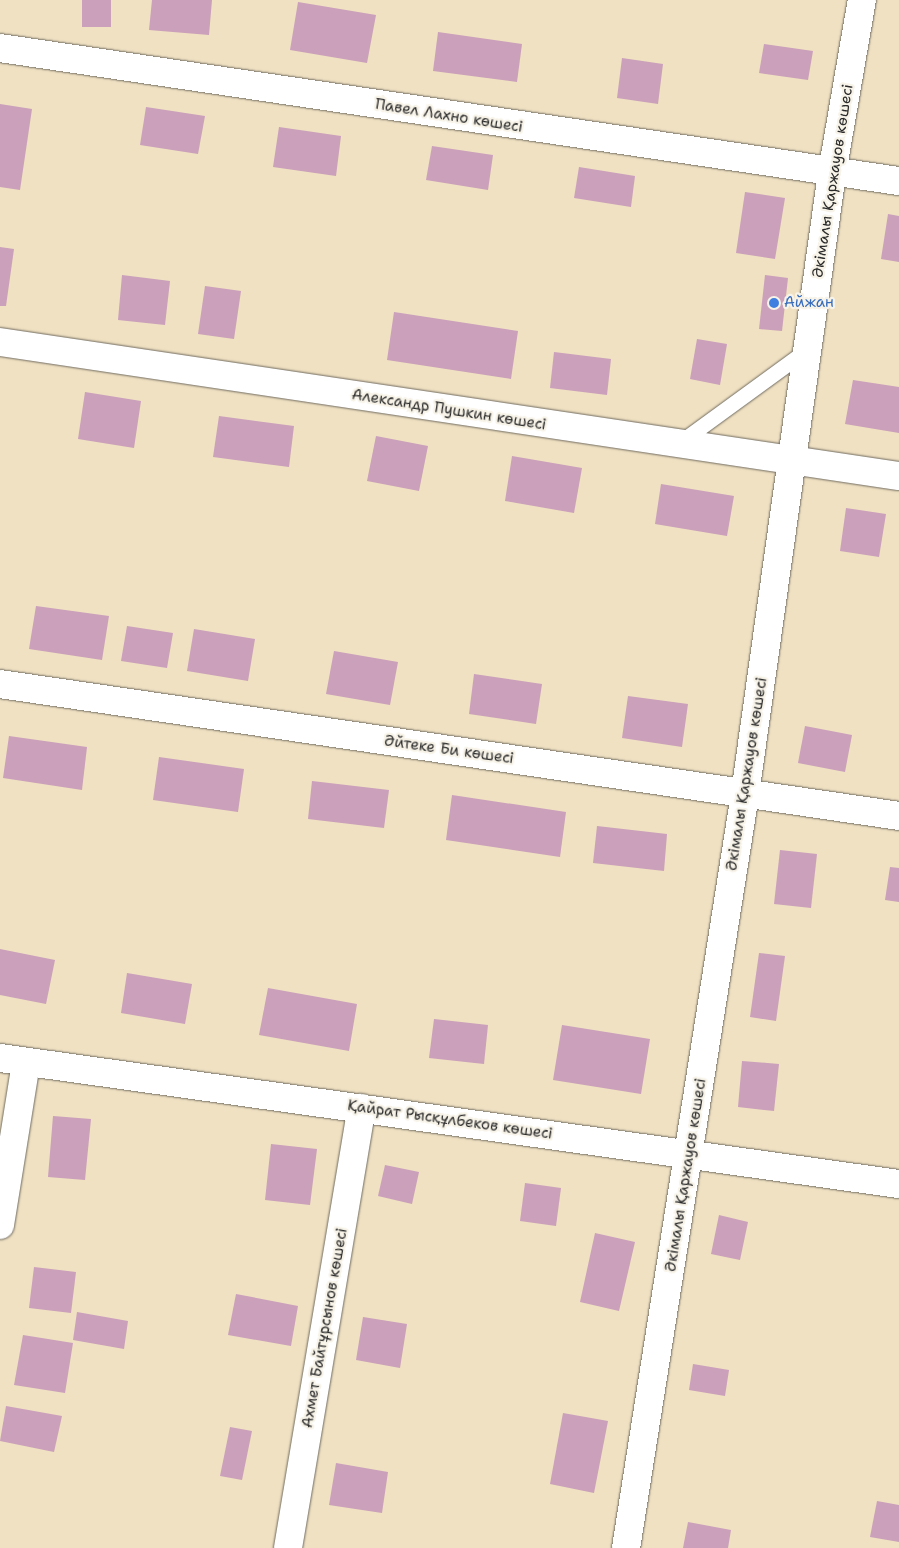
<!DOCTYPE html>
<html>
<head>
<meta charset="utf-8">
<style>
  body { margin:0 }
  #map { position:relative; width:899px; height:1548px; overflow:hidden; background:#f0e1c2; font-family:"Shantell Sans",sans-serif }
  div>[style] { position:absolute }
  [style*='--x'] { left:calc(var(--x)*1px); top:calc(var(--y)*1px); width:calc(var(--w)*1px); rotate:calc(var(--a)*1deg) }
  .building>* { inset:0; background:#caa0ba }
  .roads { filter:drop-shadow(0 0 1px #706b60) drop-shadow(0 0 1px #706b60) }
  .lane>* { height:15px; margin:-7.5px; padding:0 7.5px; transform-origin:7.5px; border-radius:7.5px; background:#fff }
  .street>* { height:28px; margin:-14px; padding:0 14px; transform-origin:14px; border-radius:14px; background:#fff }
  .secondary>* { height:28px; margin:-14px; padding:0 14px; transform-origin:14px; border-radius:14px; background:#fff }
  .dots>* { width:14px; height:14px; translate:-50% -50%; box-sizing:border-box; border:2px solid #f7f3e8; border-radius:50% }
  span { translate:-50% -50%; white-space:nowrap; text-align:center; line-height:1.15; -webkit-text-stroke:4.5px #f7f3e8; paint-order:stroke }
  .street-label { font-size:15px; color:#2b2b2b }
  .shop-label { font-size:15px; color:#366cbe }
  .left { translate:0 -50%; text-align:left }
</style>
</head>
<body>
<div id="map">
  <div class="building">
    <i style="clip-path:polygon(82px 0,111px 0,111px 27px,82px 27px)"></i>
    <i style="clip-path:polygon(152px 0,212px 0,209px 35px,149px 30px)"></i>
    <i style="clip-path:polygon(298px 2px,376px 15px,367px 63px,290px 50px)"></i>
    <i style="clip-path:polygon(438px 32px,522px 44px,517px 82px,433px 71px)"></i>
    <i style="clip-path:polygon(764px 44px,813px 51px,808px 80px,759px 73px)"></i>
    <i style="clip-path:polygon(622px 58px,663px 64px,658px 104px,617px 98px)"></i>
    <i style="clip-path:polygon(0 104px,32px 109px,20px 190px,0 187px)"></i>
    <i style="clip-path:polygon(146px 107px,205px 116px,198px 154px,140px 145px)"></i>
    <i style="clip-path:polygon(279px 127px,341px 136px,336px 176px,273px 167px)"></i>
    <i style="clip-path:polygon(432px 146px,493px 155px,488px 190px,426px 180px)"></i>
    <i style="clip-path:polygon(579px 167px,635px 176px,631px 207px,574px 198px)"></i>
    <i style="clip-path:polygon(745px 192px,785px 198px,775px 259px,736px 253px)"></i>
    <i style="clip-path:polygon(888px 214px,899px 216px,899px 262px,881px 259px)"></i>
    <i style="clip-path:polygon(0 247px,14px 249px,6px 306px,0 306px)"></i>
    <i style="clip-path:polygon(122px 275px,170px 281px,165px 325px,118px 320px)"></i>
    <i style="clip-path:polygon(765px 275px,788px 278px,782px 331px,759px 329px)"></i>
    <i style="clip-path:polygon(205px 286px,241px 291px,234px 339px,198px 334px)"></i>
    <i style="clip-path:polygon(394px 312px,518px 331px,511px 379px,387px 360px)"></i>
    <i style="clip-path:polygon(697px 339px,727px 344px,720px 385px,690px 379px)"></i>
    <i style="clip-path:polygon(554px 352px,611px 359px,607px 395px,550px 388px)"></i>
    <i style="clip-path:polygon(853px 380px,899px 387px,899px 433px,845px 424px)"></i>
    <i style="clip-path:polygon(85px 392px,141px 401px,134px 448px,78px 439px)"></i>
    <i style="clip-path:polygon(219px 416px,294px 426px,289px 467px,213px 457px)"></i>
    <i style="clip-path:polygon(376px 436px,428px 446px,419px 491px,367px 481px)"></i>
    <i style="clip-path:polygon(512px 456px,582px 468px,574px 513px,505px 501px)"></i>
    <i style="clip-path:polygon(661px 484px,734px 496px,727px 536px,655px 524px)"></i>
    <i style="clip-path:polygon(846px 508px,886px 514px,879px 557px,840px 551px)"></i>
    <i style="clip-path:polygon(36px 606px,109px 616px,102px 660px,29px 649px)"></i>
    <i style="clip-path:polygon(127px 626px,173px 633px,167px 668px,121px 661px)"></i>
    <i style="clip-path:polygon(194px 629px,255px 639px,248px 681px,187px 671px)"></i>
    <i style="clip-path:polygon(334px 651px,398px 662px,390px 705px,326px 694px)"></i>
    <i style="clip-path:polygon(474px 674px,542px 684px,536px 724px,469px 714px)"></i>
    <i style="clip-path:polygon(628px 696px,688px 704px,682px 747px,622px 738px)"></i>
    <i style="clip-path:polygon(805px 726px,852px 735px,845px 772px,798px 763px)"></i>
    <i style="clip-path:polygon(9px 736px,87px 747px,82px 790px,3px 778px)"></i>
    <i style="clip-path:polygon(159px 757px,244px 769px,238px 812px,153px 800px)"></i>
    <i style="clip-path:polygon(312px 781px,389px 790px,384px 828px,308px 819px)"></i>
    <i style="clip-path:polygon(452px 795px,566px 812px,560px 857px,446px 840px)"></i>
    <i style="clip-path:polygon(597px 826px,667px 834px,664px 871px,593px 863px)"></i>
    <i style="clip-path:polygon(780px 850px,817px 854px,811px 908px,774px 904px)"></i>
    <i style="clip-path:polygon(890px 867px,899px 868px,899px 902px,885px 900px)"></i>
    <i style="clip-path:polygon(0 949px,55px 960px,46px 1004px,0 995px)"></i>
    <i style="clip-path:polygon(759px 953px,785px 956px,776px 1021px,750px 1017px)"></i>
    <i style="clip-path:polygon(127px 973px,192px 984px,185px 1024px,121px 1013px)"></i>
    <i style="clip-path:polygon(268px 988px,357px 1004px,349px 1051px,259px 1035px)"></i>
    <i style="clip-path:polygon(434px 1019px,488px 1025px,484px 1064px,429px 1058px)"></i>
    <i style="clip-path:polygon(562px 1025px,650px 1039px,641px 1094px,553px 1080px)"></i>
    <i style="clip-path:polygon(742px 1061px,779px 1064px,774px 1111px,738px 1107px)"></i>
    <i style="clip-path:polygon(53px 1116px,91px 1119px,85px 1180px,48px 1177px)"></i>
    <i style="clip-path:polygon(271px 1144px,317px 1149px,310px 1205px,265px 1200px)"></i>
    <i style="clip-path:polygon(385px 1165px,419px 1172px,412px 1204px,378px 1196px)"></i>
    <i style="clip-path:polygon(525px 1183px,561px 1188px,556px 1226px,520px 1221px)"></i>
    <i style="clip-path:polygon(719px 1215px,748px 1222px,740px 1260px,711px 1254px)"></i>
    <i style="clip-path:polygon(595px 1233px,635px 1242px,619px 1311px,580px 1302px)"></i>
    <i style="clip-path:polygon(34px 1267px,76px 1272px,71px 1313px,29px 1308px)"></i>
    <i style="clip-path:polygon(236px 1294px,298px 1306px,291px 1346px,228px 1335px)"></i>
    <i style="clip-path:polygon(77px 1312px,128px 1321px,124px 1349px,73px 1340px)"></i>
    <i style="clip-path:polygon(363px 1317px,407px 1324px,400px 1368px,356px 1360px)"></i>
    <i style="clip-path:polygon(23px 1335px,73px 1343px,65px 1393px,14px 1385px)"></i>
    <i style="clip-path:polygon(693px 1364px,729px 1370px,725px 1396px,689px 1390px)"></i>
    <i style="clip-path:polygon(6px 1406px,62px 1416px,54px 1452px,0 1441px)"></i>
    <i style="clip-path:polygon(563px 1413px,608px 1421px,594px 1493px,550px 1484px)"></i>
    <i style="clip-path:polygon(230px 1427px,252px 1431px,242px 1480px,220px 1476px)"></i>
    <i style="clip-path:polygon(336px 1463px,388px 1472px,382px 1513px,329px 1505px)"></i>
    <i style="clip-path:polygon(877px 1501px,899px 1505px,899px 1542px,870px 1537px)"></i>
    <i style="clip-path:polygon(688px 1522px,731px 1530px,728px 1548px,683px 1548px)"></i>
  </div>
  <div class="roads">
    <div class="lane">
      <i style="--x:679;--y:443;--w:160;--a:-36.1"></i>
    </div>
    <div class="street">
      <i style="--x:0;--y:48;--w:909;--a:8.42"></i>
      <i style="--x:0;--y:342;--w:909;--a:8.48"></i>
      <i style="--x:0;--y:1225;--w:164;--a:-80.9"></i>
      <i style="--x:288;--y:1548;--w:446;--a:-80.5"></i>
      <i style="--x:626;--y:1548;--w:763;--a:-81.03"></i>
      <i style="--x:745;--y:794;--w:627;--a:-82.02"></i>
      <i style="--x:832;--y:173;--w:176;--a:-80.2"></i>
    </div>
    <div class="secondary">
      <i style="--x:0;--y:684;--w:909;--a:8.35"></i>
      <i style="--x:0;--y:1058;--w:908;--a:7.98"></i>
    </div>
  </div>
  <div class="dots">
    <i style="left:774px;top:303px;background:#3f7fe0"></i>
  </div>
  <div class="street-label">
    <span style="left:449px;top:116px;rotate:9deg">Павел Лахно көшесі</span>
    <span style="left:833px;top:181px;rotate:-81deg">Әкімалы Қаржауов көшесі</span>
    <span style="left:449px;top:410px;rotate:9deg">Александр Пушкин көшесі</span>
    <span style="left:449px;top:750px;rotate:8deg">Әйтеке Би көшесі</span>
    <span style="left:747px;top:774px;rotate:-81deg">Әкімалы Қаржауов көшесі</span>
    <span style="left:450px;top:1120px;rotate:8deg">Қайрат Рысқұлбеков көшесі</span>
    <span style="left:686px;top:1175px;rotate:-81deg">Әкімалы Қаржауов көшесі</span>
    <span style="left:325px;top:1328px;rotate:-80deg">Ахмет Байтұрсынов көшесі</span>
  </div>
  <div class="shop-label">
    <span class="left" style="left:784px;top:303px">Айжан</span>
  </div>
</div>
</body>
</html>
